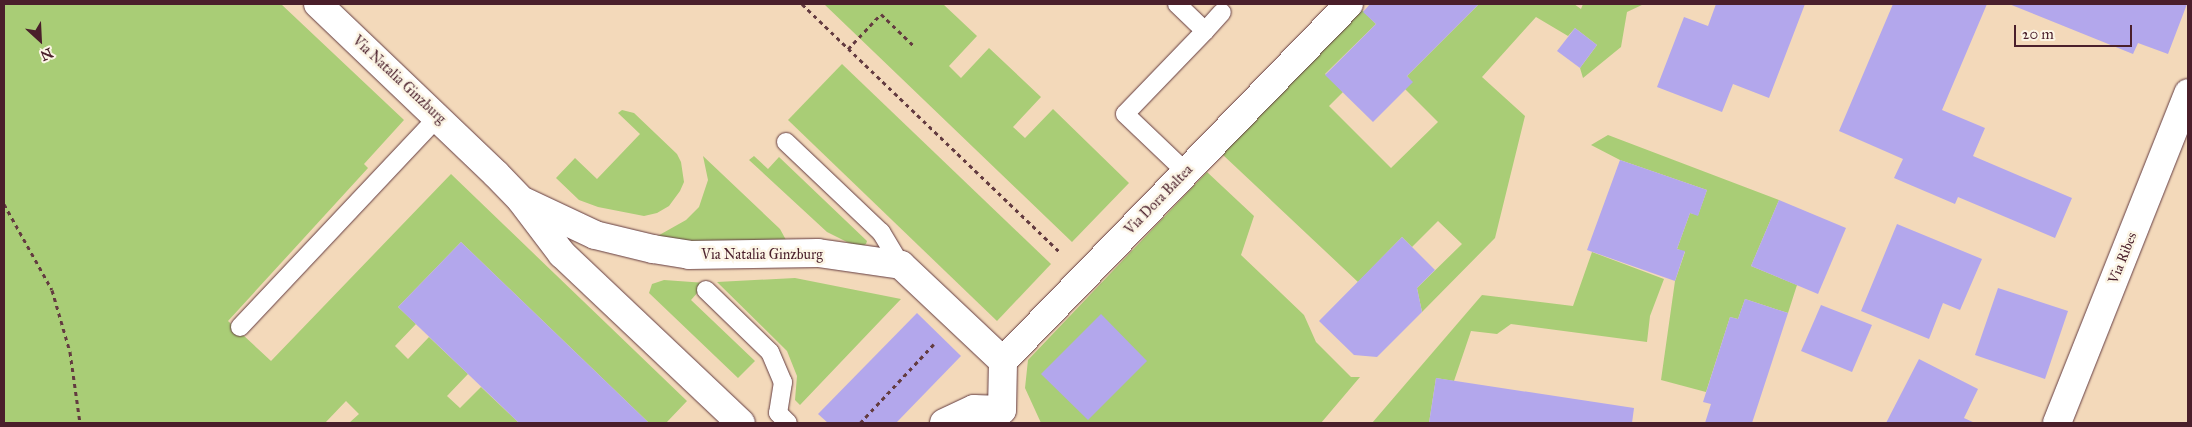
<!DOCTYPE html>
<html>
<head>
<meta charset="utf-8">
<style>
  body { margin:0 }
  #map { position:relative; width:2192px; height:427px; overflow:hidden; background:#f3d9ba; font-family:"IM FELL Great Primer",serif }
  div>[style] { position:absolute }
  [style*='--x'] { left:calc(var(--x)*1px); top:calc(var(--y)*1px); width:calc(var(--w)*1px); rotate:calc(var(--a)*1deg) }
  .green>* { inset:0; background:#a9cd76 }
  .building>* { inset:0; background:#b3a7ec }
  .path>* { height:3px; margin-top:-1.5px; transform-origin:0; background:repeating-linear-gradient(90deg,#633b40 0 4px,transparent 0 8px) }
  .roads { filter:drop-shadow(0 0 1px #633b40) drop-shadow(0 0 1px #633b40) }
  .service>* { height:18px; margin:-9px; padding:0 9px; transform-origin:9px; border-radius:9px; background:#fff }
  .minor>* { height:28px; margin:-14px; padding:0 14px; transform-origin:14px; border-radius:14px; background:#fff }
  span { translate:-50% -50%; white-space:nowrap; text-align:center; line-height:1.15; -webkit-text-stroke:5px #fcf5e5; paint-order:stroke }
  .street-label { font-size:14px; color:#4a1f2b }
  .frame { position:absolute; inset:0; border:5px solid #4a1f2b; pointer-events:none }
  .north { position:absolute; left:15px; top:15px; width:50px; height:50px; -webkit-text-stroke:4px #fcf5e5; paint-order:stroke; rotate:155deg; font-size:14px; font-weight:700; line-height:20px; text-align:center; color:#4a1f2b }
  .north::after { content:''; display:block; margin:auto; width:18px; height:22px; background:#4a1f2b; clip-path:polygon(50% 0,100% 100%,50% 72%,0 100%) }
  .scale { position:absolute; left:2014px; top:25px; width:118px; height:22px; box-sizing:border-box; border:2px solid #4a1f2b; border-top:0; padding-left:6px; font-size:15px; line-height:18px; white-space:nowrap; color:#4a1f2b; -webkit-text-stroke:4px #fcf5e5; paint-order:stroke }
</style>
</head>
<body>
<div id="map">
  <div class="green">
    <i style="clip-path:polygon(4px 4px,281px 4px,404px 120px,364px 164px,368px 168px,228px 321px,271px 361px,451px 174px,687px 401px,666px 423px,649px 423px,461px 242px,398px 307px,416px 324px,395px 346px,408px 359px,429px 337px,468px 374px,447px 396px,460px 408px,481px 387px,519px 423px,349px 423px,359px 414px,346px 401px,325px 423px,4px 423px)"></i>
    <i style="clip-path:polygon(824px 4px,943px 4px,977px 36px,949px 66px,961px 78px,989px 48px,1041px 97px,1013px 127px,1025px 138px,1053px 109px,1129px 183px,1072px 242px)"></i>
    <i style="clip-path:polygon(1479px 4px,1574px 4px,1581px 9px,1583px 4px,1644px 4px,1627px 12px,1621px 47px,1583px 78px,1580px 68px,1597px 45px,1575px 28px,1568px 36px,1536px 17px,1482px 77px,1525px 116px,1495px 238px,1422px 312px,1417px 288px,1462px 244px,1438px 221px,1412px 247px,1402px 237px,1358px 282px,1223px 155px,1231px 136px,1360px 8px,1376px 24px,1325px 74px,1343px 92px,1329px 106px,1391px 168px,1438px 122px,1405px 89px,1412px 82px,1407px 76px)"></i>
    <i style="clip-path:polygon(842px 64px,1051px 264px,997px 321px,788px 120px)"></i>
    <i style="clip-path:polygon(622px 110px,634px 113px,677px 154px,681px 162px,684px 182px,680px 191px,669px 206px,657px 213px,644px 216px,598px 207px,579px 200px,556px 178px,575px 158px,597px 179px,640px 134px,618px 113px)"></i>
    <i style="clip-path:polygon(1608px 135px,1779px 200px,1751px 266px,1797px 285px,1788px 313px,1745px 299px,1738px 319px,1730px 317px,1706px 392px,1661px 380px,1675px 281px,1685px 252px,1677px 249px,1690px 213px,1698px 215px,1707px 190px,1620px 160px,1591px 145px)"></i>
    <i style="clip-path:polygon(703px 156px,780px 229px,786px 240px,704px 243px,654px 238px,686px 220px,699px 207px,708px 180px)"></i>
    <i style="clip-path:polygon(754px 156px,768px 169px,779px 157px,867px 241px,866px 244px,859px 248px,827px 232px,749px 160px)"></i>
    <i style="clip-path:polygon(1207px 172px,1254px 216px,1241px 255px,1304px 315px,1316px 342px,1351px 377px,1360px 377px,1321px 423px,1041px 423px,1025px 388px,1028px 360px)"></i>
    <i style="clip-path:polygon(1592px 252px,1664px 279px,1650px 316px,1647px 342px,1511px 324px,1497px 334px,1471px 331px,1454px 381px,1436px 378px,1429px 423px,1372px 423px,1482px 295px,1573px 306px)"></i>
    <i style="clip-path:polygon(795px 278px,901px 299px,800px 405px,795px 400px,797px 376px,787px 351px,717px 282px)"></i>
    <i style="clip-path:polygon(664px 280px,706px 283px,691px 300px,755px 361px,738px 378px,649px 293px,652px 284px)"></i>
  </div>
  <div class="building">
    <i style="clip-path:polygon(1370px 4px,1479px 4px,1407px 76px,1413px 82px,1373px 122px,1325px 75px,1376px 24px,1363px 12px)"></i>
    <i style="clip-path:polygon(1716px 4px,1805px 4px,1769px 98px,1733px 84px,1722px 112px,1657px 87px,1684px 17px,1708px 26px)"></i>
    <i style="clip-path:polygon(1893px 4px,1987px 4px,1942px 110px,1985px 128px,1973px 156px,2072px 198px,2055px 238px,1958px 197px,1955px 204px,1894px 178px,1903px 159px,1839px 131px)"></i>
    <i style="clip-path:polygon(2009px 4px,2187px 4px,2168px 54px,2138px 43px,2133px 54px)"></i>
    <i style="clip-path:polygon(1575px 28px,1597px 45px,1580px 68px,1557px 51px)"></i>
    <i style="clip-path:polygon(1620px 160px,1707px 190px,1698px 216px,1690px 213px,1677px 249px,1685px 251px,1675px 281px,1587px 250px)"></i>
    <i style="clip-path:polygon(1779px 200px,1846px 228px,1818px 294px,1751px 266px)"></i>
    <i style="clip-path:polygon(1897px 224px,1982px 259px,1960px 310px,1943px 303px,1929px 339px,1861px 311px)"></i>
    <i style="clip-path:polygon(1402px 237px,1435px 270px,1417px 288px,1422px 312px,1377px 357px,1354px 355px,1319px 321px)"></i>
    <i style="clip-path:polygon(461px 242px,649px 423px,519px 423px,398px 307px)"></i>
    <i style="clip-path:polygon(1998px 288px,2068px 311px,2045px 379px,1975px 355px)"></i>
    <i style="clip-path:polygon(1745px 299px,1788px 313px,1752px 423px,1705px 423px,1711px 404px,1703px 402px,1730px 317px,1738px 319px)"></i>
    <i style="clip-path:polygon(1821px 305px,1872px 325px,1852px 372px,1801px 351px)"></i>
    <i style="clip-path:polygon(917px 313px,961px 356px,896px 423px,828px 423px,818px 414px)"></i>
    <i style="clip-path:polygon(1101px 314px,1147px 361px,1088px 420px,1041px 374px)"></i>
    <i style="clip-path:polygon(1919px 359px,1978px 389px,1964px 418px,1975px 423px,1886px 423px)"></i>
    <i style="clip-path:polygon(1436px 378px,1634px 408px,1632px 423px,1429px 423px)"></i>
  </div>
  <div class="path">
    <i style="--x:802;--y:4;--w:359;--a:43.9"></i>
    <i style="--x:848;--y:49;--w:48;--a:-46.7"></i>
    <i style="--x:881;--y:14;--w:45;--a:44.1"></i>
    <i style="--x:4;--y:204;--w:98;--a:60.8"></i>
    <i style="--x:52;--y:290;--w:65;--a:73.8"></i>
    <i style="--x:70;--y:352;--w:72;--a:82"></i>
    <i style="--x:860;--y:423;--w:108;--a:-46.9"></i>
  </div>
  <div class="roads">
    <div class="service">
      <i style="--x:1177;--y:4;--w:39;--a:44"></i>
      <i style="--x:1205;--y:31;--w:115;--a:133.9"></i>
      <i style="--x:1125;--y:114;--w:84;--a:43.6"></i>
      <i style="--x:1205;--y:31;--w:25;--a:-48"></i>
      <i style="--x:786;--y:142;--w:131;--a:43.5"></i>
      <i style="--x:881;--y:232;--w:39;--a:59"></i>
      <i style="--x:706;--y:290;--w:89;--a:44.1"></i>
      <i style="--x:770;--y:352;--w:33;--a:67"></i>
      <i style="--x:783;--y:382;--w:31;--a:99"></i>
      <i style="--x:778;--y:413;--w:14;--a:45"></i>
      <i style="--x:240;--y:327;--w:289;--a:-46.7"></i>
    </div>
    <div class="minor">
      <i style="--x:318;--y:4;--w:246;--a:43.7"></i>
      <i style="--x:496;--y:174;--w:36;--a:46"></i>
      <i style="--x:521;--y:200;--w:68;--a:52.8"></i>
      <i style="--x:562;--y:254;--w:246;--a:43.4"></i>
      <i style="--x:525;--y:202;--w:77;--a:25.2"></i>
      <i style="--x:595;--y:235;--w:60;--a:13.6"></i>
      <i style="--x:653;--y:249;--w:36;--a:9"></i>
      <i style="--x:689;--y:255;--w:129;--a:-0.9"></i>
      <i style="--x:818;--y:253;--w:84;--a:8.2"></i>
      <i style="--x:901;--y:265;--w:140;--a:43.3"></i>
      <i style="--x:1002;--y:410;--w:49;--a:-88.8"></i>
      <i style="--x:1003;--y:361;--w:497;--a:-45.9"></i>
      <i style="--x:944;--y:423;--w:33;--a:-25"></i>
      <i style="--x:974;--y:409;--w:28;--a:2"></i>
      <i style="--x:2057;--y:423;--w:355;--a:-68.3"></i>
    </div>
  </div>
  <div class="street-label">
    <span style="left:399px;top:80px;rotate:43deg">Via Natalia Ginzburg</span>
    <span style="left:1159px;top:200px;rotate:-46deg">Via Dora Baltea</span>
    <span style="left:762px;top:255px">Via Natalia Ginzburg</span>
    <span style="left:2123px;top:258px;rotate:-68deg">Via Ribes</span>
  </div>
  <div class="frame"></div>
  <div class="north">N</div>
  <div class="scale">20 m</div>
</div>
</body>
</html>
